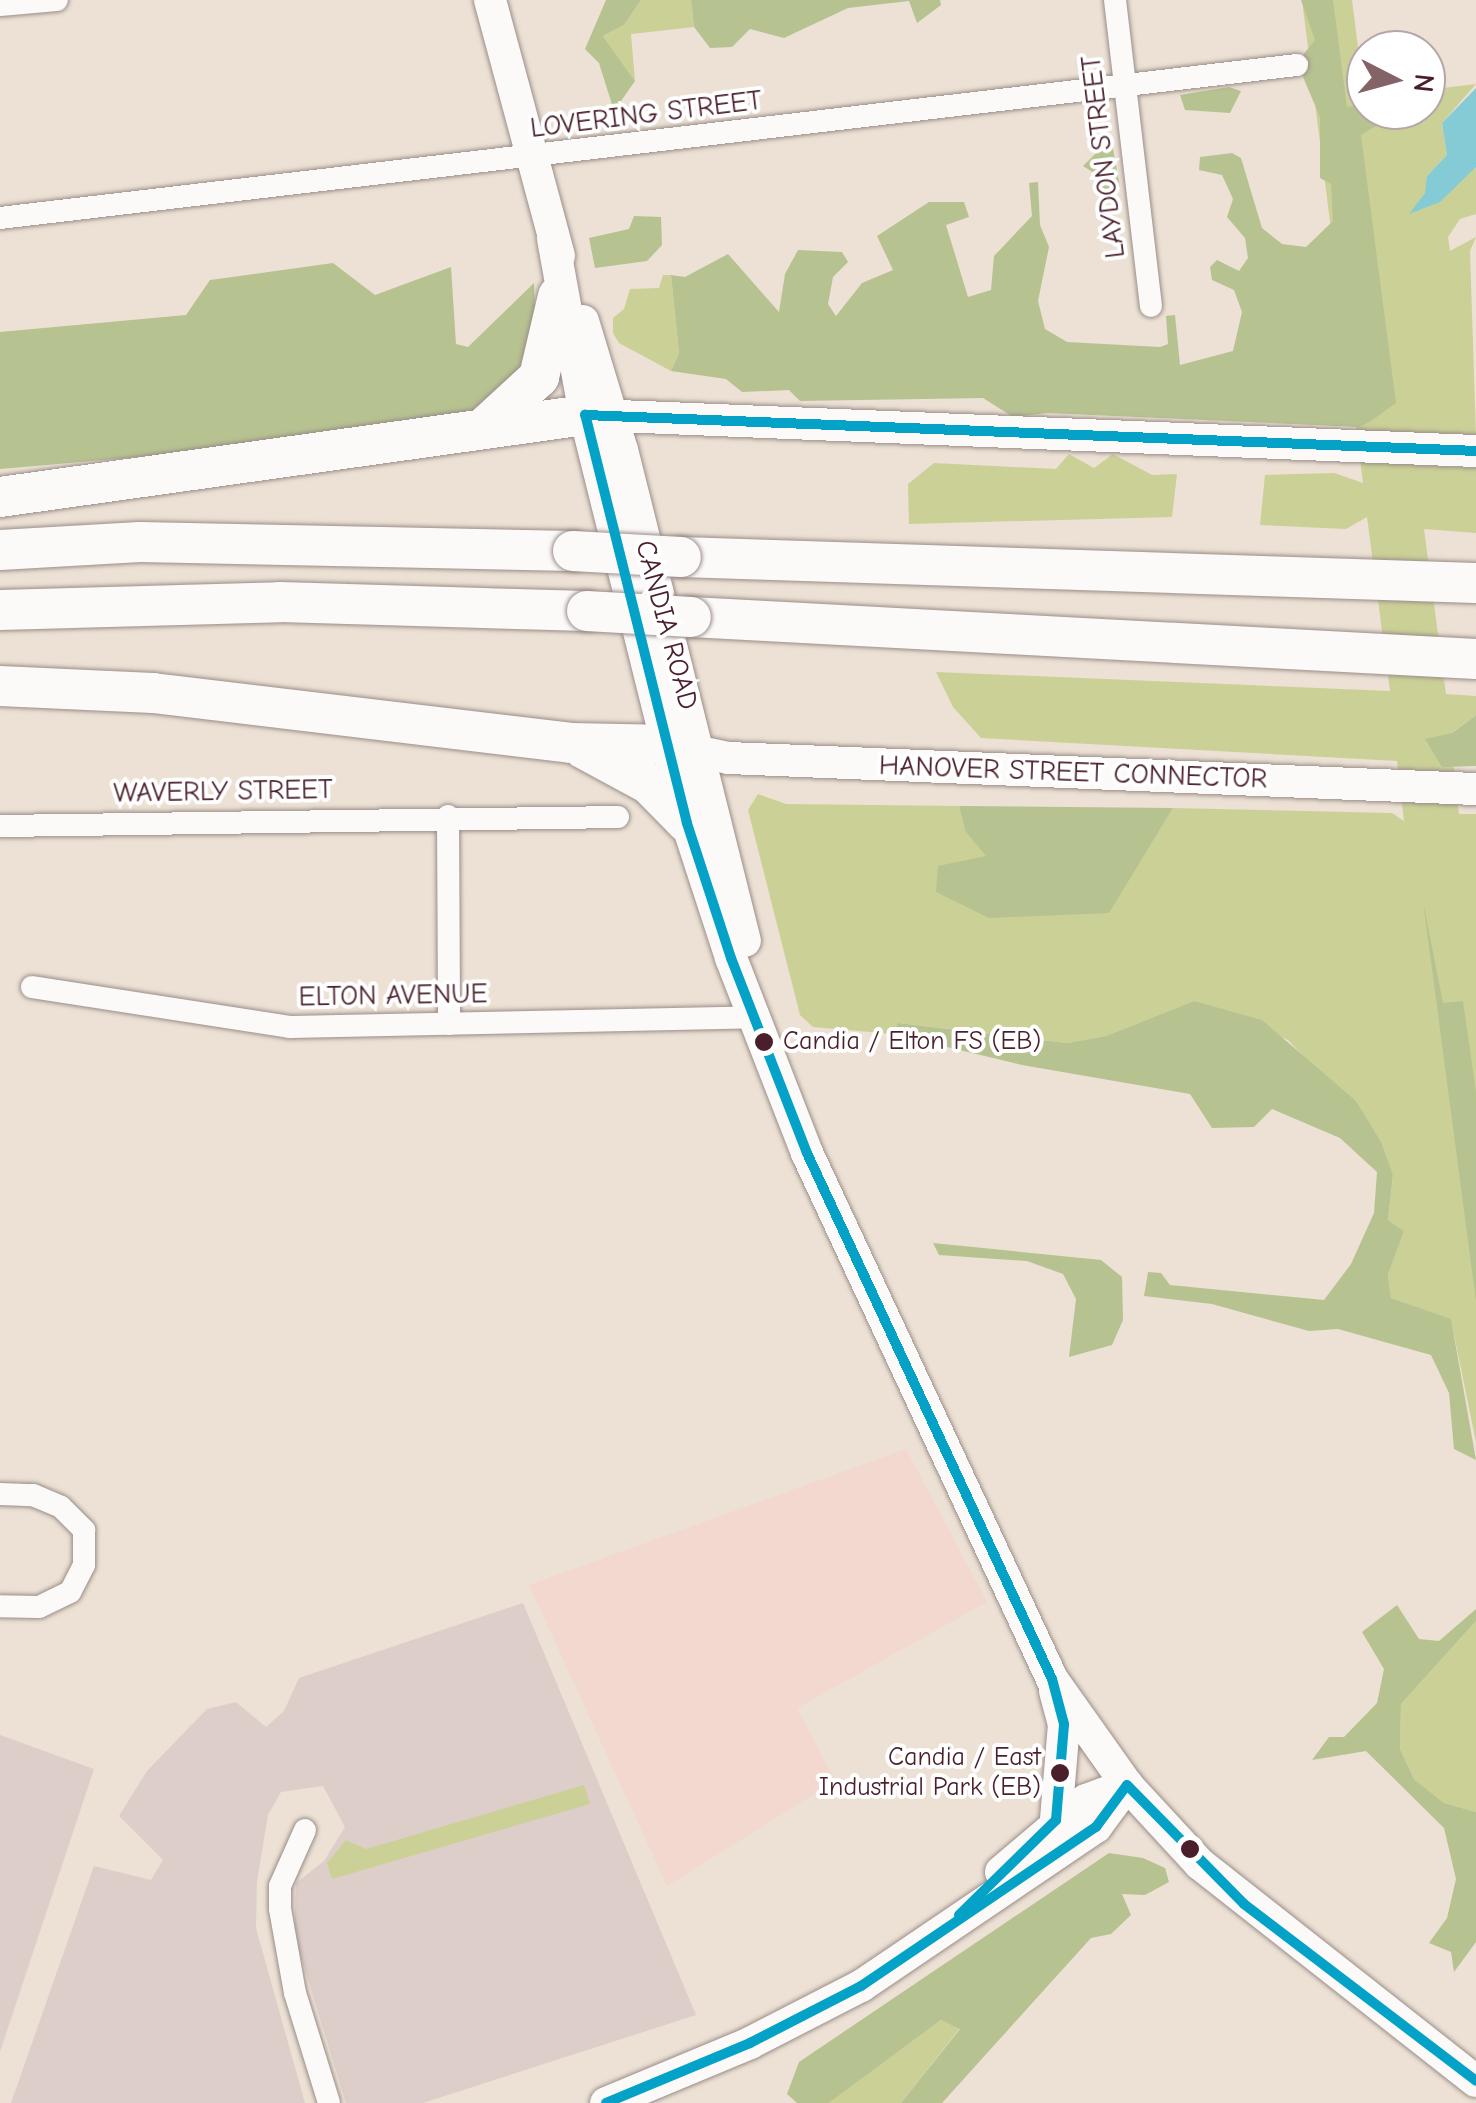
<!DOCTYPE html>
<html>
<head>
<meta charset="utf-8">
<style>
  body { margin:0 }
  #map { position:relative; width:1476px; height:2103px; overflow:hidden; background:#ece1d4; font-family:"Comic Neue",sans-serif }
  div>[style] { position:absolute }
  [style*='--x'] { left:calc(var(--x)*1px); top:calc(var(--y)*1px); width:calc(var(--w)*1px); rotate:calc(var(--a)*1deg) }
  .built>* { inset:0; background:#f2d8ce }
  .industrial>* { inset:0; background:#dececa }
  .green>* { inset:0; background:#cbd097 }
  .forest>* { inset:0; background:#b7c291 }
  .water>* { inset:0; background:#85cbd5 }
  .roads { filter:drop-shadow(0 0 2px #9a8d89) drop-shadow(0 0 2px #9a8d89) }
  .street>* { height:22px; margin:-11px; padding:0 11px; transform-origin:11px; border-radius:11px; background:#fcfaf9 }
  .secondary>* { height:32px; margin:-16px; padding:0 16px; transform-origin:16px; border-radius:16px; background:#fcfaf9 }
  .highway>* { height:40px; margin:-20px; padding:0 20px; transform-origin:20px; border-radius:20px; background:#fcfaf9 }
  .bridges { filter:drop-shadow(0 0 2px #9a8d89) drop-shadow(0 0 2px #9a8d89) }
  .highway-bridge>* { height:40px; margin:-20px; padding:0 20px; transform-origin:20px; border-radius:20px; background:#fcfaf9 }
  .bus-1>* { height:10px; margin:-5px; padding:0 5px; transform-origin:5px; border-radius:5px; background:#04a2c6 }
  .dots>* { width:28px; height:28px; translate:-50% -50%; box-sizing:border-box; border:5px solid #fff; border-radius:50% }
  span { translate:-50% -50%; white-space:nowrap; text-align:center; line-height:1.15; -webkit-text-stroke:8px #fff; paint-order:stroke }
  .bus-label { font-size:26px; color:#4a1f2b }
  .left { translate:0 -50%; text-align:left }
  .right { translate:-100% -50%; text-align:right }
  .street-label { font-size:28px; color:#4a1f2b }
  .north { position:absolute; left:1346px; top:30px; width:100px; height:100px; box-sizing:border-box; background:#fff; border:2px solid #b7a5aa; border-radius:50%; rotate:96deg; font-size:28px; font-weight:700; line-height:40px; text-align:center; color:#4a1f2b }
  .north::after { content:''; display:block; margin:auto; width:35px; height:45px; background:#836366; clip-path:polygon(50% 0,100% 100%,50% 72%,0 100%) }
</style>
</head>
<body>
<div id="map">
  <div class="built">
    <i style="clip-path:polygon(906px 1449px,987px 1602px,797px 1708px,835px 1781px,667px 1886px,529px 1585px)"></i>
  </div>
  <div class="industrial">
    <i style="clip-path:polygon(523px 1603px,696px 2015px,423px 2103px,346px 2103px,294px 1934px,296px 1883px,324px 1861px,345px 1827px,323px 1786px,281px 1792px,268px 1815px,257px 1881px,256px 1928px,305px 2103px,11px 2103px,94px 1866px,151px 1880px,163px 1860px,119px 1816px,147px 1771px,207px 1709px,236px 1702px,266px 1727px,284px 1711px,299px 1678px)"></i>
    <i style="clip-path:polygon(0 1735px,94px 1769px,0 2052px)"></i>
  </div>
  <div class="green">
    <i style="clip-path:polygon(641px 0,691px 0,694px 27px,631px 34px,635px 81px,603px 36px,624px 25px)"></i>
    <i style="clip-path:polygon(1302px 0,1352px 0,1366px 110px,1382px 119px,1426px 110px,1426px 90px,1476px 84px,1442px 123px,1447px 155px,1427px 176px,1440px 196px,1476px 167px,1476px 214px,1460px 219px,1448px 237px,1450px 251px,1476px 237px,1470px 251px,1476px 436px,1411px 434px,1416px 465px,1476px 468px,1476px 533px,1424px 529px,1446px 694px,1476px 696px,1476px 715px,1450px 734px,1459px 814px,1476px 814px,1476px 1442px,1451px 1320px,1391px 1298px,1388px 1275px,1404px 1231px,1388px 1220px,1393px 1175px,1356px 1101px,1329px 1084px,1288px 1040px,1194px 1001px,1106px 1036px,1067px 1043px,899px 1023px,893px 1034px,813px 1027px,800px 1015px,748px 810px,758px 794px,786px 804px,959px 806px,965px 831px,987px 856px,1108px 913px,1173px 808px,1392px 813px,1404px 821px,1397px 761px,981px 738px,953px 707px,936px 672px,1390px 691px,1367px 517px,1346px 529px,1260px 525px,1265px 475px,1334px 473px,1363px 483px)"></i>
    <i style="clip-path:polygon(663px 275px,671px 275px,679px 353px,671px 371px,619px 343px,613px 333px,613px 318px,624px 309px,630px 289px,659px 288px)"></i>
    <i style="clip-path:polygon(1069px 454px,1094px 468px,1113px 454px,1152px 475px,1177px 474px,1172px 517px,909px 524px,908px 484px,934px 463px,1056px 469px)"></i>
    <i style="clip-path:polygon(1476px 1621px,1476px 1812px,1444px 1803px,1414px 1779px,1400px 1749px,1401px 1704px)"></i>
    <i style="clip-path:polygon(584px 1785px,590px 1804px,332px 1879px,327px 1863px,346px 1840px,366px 1849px)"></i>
    <i style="clip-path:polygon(941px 2020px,960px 2028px,901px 2103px,829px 2103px)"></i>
  </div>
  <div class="forest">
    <i style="clip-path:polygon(606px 0,641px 0,624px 25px,603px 36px,635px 81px,614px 111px,599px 63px,585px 49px)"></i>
    <i style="clip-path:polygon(691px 0,940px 0,941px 5px,917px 23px,909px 1px,848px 8px,784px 38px,750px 29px,732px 47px,710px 48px,694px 27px)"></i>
    <i style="clip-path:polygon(1301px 0,1333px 0,1347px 107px,1366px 103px,1366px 110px,1402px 110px,1361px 135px,1396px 403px,1371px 421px,1359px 427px,1047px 413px,1013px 417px,983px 398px,800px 401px,789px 390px,742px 392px,726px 379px,671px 371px,679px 353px,671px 275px,685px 277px,728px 254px,779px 312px,785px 274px,798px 250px,842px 252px,848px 262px,833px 277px,828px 304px,836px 316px,862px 283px,893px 270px,877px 236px,929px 202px,964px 202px,969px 217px,946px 225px,968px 297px,991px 290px,994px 256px,1032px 216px,1029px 183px,1038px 182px,1040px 225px,1049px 247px,1038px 301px,1045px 329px,1067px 342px,1160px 347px,1168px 344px,1166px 316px,1175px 315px,1180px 365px,1233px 351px,1242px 312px,1234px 290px,1212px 280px,1210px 267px,1217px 260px,1239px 271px,1248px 258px,1245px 238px,1227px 217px,1233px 199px,1222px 175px,1199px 170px,1200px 157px,1232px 153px,1241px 158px,1262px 228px,1282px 244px,1306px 247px,1333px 221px,1331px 184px,1320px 178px,1320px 117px,1303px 77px,1302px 56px,1315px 40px)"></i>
    <i style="clip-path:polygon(1229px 87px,1241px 91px,1230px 113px,1185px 110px,1180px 95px)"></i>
    <i style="clip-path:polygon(1098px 137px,1111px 138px,1120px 187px,1113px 196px,1098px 194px,1094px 173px,1083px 166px,1098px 151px)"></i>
    <i style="clip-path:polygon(634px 216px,661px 217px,662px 245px,647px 261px,595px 268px,589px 238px,629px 229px)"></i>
    <i style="clip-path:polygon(333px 263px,375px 295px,451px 267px,456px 344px,468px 347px,534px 283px,536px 330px,526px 374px,472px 414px,232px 449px,0 469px,0 332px,186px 315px,210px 280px)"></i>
    <i style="clip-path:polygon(1476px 715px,1476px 766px,1442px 767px,1425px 739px,1452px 733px)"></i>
    <i style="clip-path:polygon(959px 806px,1173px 808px,1109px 913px,989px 918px,936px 892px,938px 866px,986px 856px,965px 831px)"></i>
    <i style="clip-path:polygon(1423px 901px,1443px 1003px,1463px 1001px,1476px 1092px,1476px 1301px)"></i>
    <i style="clip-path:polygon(1194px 1001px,1262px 1020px,1356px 1101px,1381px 1142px,1393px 1175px,1388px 1220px,1404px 1231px,1388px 1275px,1391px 1298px,1451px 1319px,1476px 1460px,1454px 1449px,1449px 1393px,1431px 1355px,1338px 1329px,1309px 1331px,1212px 1304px,1144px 1296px,1148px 1272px,1161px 1273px,1170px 1285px,1324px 1300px,1351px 1264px,1374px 1213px,1377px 1172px,1340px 1138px,1272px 1109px,1254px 1127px,1212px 1128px,1190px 1094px,1022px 1065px,893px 1034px,898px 1023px,1067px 1043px,1106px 1036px)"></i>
    <i style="clip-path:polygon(933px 1243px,1101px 1260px,1122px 1277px,1123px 1320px,1112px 1345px,1069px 1357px,1076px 1299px,1063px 1274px,1027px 1261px,939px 1255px)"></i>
    <i style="clip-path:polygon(1397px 1605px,1419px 1639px,1439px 1641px,1476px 1609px,1476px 1621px,1401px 1704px,1400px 1749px,1414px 1779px,1444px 1803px,1476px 1812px,1476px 1942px,1454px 1972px,1451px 1952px,1429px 1943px,1447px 1918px,1456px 1879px,1444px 1828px,1366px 1751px,1312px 1760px,1329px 1737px,1344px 1737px,1377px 1703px,1384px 1669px,1362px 1632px)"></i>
    <i style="clip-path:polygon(1109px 1853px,1143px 1858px,1165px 1868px,1169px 1882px,1145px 1895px,1122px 1894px,1131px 1915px,1111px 1934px,1091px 1938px,942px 2103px,901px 2103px,960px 2029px,941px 2020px,829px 2103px,797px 2103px,787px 2094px,799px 2062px)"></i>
  </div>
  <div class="water">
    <i style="clip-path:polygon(1476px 88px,1476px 167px,1440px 202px,1409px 214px,1425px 193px,1427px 176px,1447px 155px,1442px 123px)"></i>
  </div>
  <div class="roads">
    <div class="street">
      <i style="--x:1115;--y:0;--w:308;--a:83.3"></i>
      <i style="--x:0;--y:5;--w:57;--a:-5"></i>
      <i style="--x:0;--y:218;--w:1306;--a:-6.73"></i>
      <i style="--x:448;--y:816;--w:208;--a:89.7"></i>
      <i style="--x:0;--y:826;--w:618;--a:-0.83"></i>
      <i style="--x:32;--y:987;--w:261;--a:8.8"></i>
      <i style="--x:290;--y:1027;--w:468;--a:-1.2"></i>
      <i style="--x:0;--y:1494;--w:33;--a:2"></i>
      <i style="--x:33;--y:1495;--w:30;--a:23"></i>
      <i style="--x:61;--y:1507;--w:33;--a:45"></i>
      <i style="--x:84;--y:1530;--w:35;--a:90"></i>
      <i style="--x:84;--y:1565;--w:30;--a:117"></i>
      <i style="--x:70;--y:1592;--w:34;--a:154"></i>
      <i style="--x:39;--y:1607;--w:39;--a:-179"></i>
      <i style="--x:305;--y:1830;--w:61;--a:114.1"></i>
      <i style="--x:280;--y:1886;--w:23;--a:90"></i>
      <i style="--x:280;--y:1909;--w:85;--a:79.9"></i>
      <i style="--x:295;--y:1993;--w:115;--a:72.8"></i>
    </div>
    <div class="secondary">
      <i style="--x:490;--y:0;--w:265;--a:74.9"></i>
      <i style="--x:553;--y:239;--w:179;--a:79.7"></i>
      <i style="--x:585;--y:415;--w:421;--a:76"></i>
      <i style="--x:687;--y:823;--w:142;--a:71.9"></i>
      <i style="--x:731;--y:958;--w:209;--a:68.7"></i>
      <i style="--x:807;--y:1153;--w:580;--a:65.02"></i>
      <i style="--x:1052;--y:1679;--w:130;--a:54.7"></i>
      <i style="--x:1127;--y:1785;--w:108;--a:47.3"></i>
      <i style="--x:1200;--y:1864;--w:351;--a:38.2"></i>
      <i style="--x:583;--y:321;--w:135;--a:73.2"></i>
      <i style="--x:622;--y:450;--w:506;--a:75.94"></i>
      <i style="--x:594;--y:415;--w:883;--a:2.34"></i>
      <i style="--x:685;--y:749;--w:45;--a:11.6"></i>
      <i style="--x:729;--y:758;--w:748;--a:2.38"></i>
      <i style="--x:1055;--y:1691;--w:34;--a:75"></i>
      <i style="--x:1064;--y:1724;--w:96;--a:94.8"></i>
      <i style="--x:1001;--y:1872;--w:111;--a:-40.3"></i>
      <i style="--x:1086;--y:1800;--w:44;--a:-20.1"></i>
      <i style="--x:606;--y:2103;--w:156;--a:-22.6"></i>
      <i style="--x:750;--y:2043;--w:125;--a:-27.2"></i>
      <i style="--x:861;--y:1986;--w:284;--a:-34.1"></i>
      <i style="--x:1096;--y:1827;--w:52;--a:-53.6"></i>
    </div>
    <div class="highway">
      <i style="--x:487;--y:425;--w:71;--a:-42.7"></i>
      <i style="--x:539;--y:377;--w:83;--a:-76.8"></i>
      <i style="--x:0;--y:497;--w:591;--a:-7.98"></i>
      <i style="--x:0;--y:550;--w:140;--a:-3.3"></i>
      <i style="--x:140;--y:542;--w:433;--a:1.2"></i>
      <i style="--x:681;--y:557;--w:795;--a:1.87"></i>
      <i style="--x:0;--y:610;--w:280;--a:-1.6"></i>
      <i style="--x:280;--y:602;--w:307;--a:1.7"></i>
      <i style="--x:691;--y:617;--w:786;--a:3.06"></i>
      <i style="--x:0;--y:686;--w:153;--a:2.6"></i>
      <i style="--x:153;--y:693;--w:421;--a:6.8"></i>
      <i style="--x:571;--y:743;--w:100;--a:1.1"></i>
      <i style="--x:584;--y:749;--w:74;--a:28.3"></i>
      <i style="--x:649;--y:784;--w:54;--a:45.7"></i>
    </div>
  </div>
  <div class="bridges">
    <div class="highway-bridge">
      <i style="--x:573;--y:551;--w:108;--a:3.2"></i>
      <i style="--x:587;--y:611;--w:104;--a:3.3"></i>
    </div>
  </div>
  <div class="bus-1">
    <i style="--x:959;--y:1915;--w:136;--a:-44.4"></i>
    <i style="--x:1056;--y:1820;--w:96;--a:-85.2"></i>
    <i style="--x:1064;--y:1724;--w:47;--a:-104.9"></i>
    <i style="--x:1052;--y:1679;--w:580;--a:-114.98"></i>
    <i style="--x:807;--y:1153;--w:209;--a:-111.3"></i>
    <i style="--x:731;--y:958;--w:142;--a:-108.1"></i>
    <i style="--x:687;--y:823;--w:421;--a:-104"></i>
    <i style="--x:585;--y:415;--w:892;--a:2.31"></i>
    <i style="--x:606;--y:2103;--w:156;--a:-22.6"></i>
    <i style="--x:750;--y:2043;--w:125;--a:-27.2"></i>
    <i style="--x:861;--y:1986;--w:284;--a:-34.1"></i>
    <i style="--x:1096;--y:1827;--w:52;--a:-53.6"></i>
    <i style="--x:1127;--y:1785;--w:167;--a:45.5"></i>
    <i style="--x:1244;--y:1904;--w:292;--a:37.3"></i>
  </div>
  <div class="dots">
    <i style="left:764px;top:1042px;background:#4a1f2b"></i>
    <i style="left:1060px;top:1773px;background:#4a1f2b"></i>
    <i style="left:1190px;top:1849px;background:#4a1f2b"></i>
  </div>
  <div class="bus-label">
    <span class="left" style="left:783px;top:1042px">Candia / Elton FS (EB)</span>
    <span class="right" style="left:1041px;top:1773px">Candia / East<br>Industrial Park (EB)</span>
  </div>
  <div class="street-label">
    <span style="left:646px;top:114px;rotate:-7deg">LOVERING STREET</span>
    <span style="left:1103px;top:157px;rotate:-97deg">LAYDON STREET</span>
    <span style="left:667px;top:625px;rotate:75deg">CANDIA ROAD</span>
    <span style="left:1073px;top:772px;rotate:2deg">HANOVER STREET CONNECTOR</span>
    <span style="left:223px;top:791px;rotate:-1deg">WAVERLY STREET</span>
    <span style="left:393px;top:995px;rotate:-1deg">ELTON AVENUE</span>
  </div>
  <div class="north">N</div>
</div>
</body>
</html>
